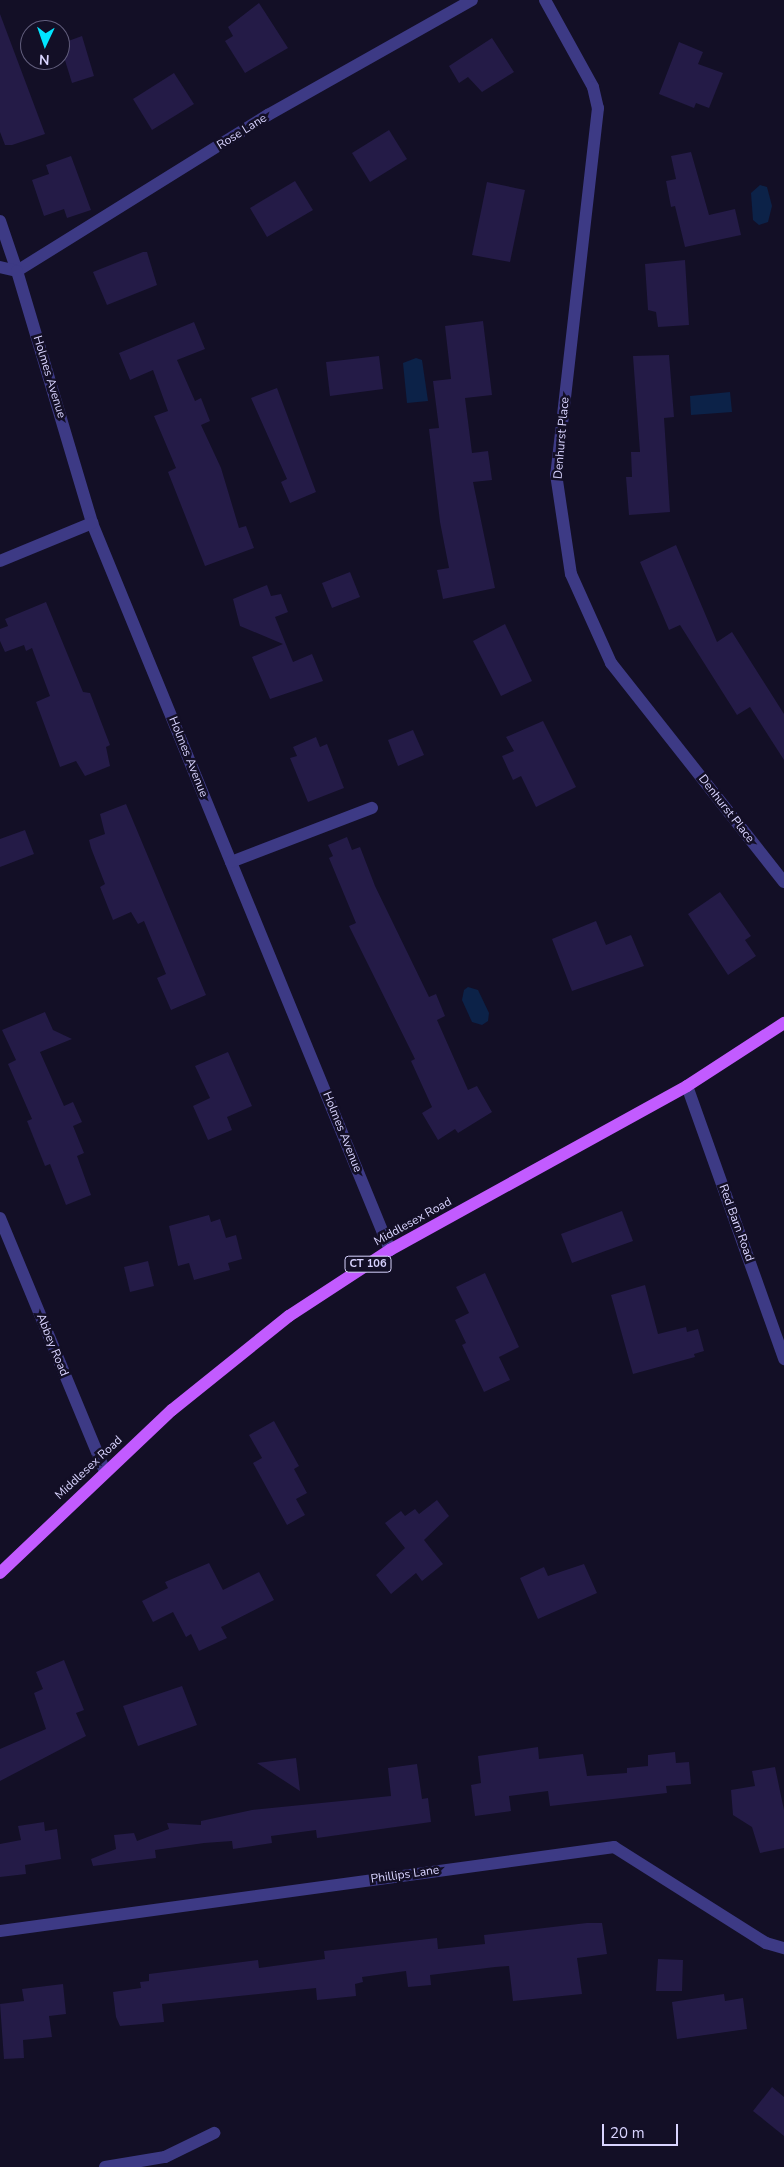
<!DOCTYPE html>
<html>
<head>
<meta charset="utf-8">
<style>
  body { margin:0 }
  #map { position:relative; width:784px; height:2167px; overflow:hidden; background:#130f26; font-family:"Nunito Sans",sans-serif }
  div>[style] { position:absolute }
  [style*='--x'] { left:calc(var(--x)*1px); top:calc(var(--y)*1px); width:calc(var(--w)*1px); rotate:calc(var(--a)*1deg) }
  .water>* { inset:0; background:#0c2248 }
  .building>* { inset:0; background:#241b47 }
  .minor>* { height:12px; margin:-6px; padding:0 6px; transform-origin:6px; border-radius:6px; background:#3d3a85 }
  .major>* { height:12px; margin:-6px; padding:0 6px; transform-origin:6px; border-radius:6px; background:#c25bff }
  span { translate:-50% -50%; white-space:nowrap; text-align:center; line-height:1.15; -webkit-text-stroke:5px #130f26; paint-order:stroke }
  .shield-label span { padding:1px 4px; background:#130f26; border:1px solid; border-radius:4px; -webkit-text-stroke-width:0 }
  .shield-label { font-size:11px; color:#d9d4ff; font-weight:700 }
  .street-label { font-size:12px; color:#d9d4ff }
  .north { position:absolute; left:20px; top:20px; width:50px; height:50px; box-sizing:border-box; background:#130f26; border:1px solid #625e7d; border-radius:50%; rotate:183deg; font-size:14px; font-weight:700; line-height:20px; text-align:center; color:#d9d4ff }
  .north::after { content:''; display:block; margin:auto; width:18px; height:22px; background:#00e5ff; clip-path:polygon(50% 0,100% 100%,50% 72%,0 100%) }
  .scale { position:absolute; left:602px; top:2124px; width:76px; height:22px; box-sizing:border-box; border:2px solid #d9d4ff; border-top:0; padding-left:6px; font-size:15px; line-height:18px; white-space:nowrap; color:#d9d4ff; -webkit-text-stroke:4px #130f26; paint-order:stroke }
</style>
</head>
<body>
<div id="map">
  <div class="water">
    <i style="clip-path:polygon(760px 185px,767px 187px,772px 206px,768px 222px,759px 225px,753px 220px,751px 193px)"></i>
    <i style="clip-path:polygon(416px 358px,422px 360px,428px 401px,407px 403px,403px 363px)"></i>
    <i style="clip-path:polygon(730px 392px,732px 412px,691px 415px,690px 396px)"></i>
    <i style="clip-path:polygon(468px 987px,478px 990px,489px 1013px,488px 1021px,482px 1025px,472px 1022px,462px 1000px,464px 990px)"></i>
  </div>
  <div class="building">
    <i style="clip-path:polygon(259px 3px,288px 48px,245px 73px,225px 41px,233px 36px,228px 27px)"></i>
    <i style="clip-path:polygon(0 14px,45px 134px,12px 145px,5px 145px,0 132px)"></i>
    <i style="clip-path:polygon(82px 36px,94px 76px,72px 83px,60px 44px)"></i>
    <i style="clip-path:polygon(492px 38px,514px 72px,482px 92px,468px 77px,459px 83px,449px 66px)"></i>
    <i style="clip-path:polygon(679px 42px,703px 52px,698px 64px,723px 73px,709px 108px,696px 103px,694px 108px,659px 94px)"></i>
    <i style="clip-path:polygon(174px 73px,194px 104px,152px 130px,133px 99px)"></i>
    <i style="clip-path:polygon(389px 130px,407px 159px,370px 182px,352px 153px)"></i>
    <i style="clip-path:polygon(691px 152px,709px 215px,735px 209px,741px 235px,685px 247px,675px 206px,671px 207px,666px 181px,676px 179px,671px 156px)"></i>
    <i style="clip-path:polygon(71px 156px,91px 210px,67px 218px,64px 209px,44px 216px,32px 180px,49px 174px,46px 165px)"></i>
    <i style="clip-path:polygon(295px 181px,313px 210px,267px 237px,250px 208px)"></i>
    <i style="clip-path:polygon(487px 182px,525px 190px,510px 262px,472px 255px)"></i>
    <i style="clip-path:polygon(143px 252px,147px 252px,157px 285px,107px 305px,93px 272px)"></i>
    <i style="clip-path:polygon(685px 260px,689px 325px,658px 327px,656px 312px,648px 310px,645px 264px)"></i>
    <i style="clip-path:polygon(483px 321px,492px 395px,465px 398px,472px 453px,488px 451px,492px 480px,473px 482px,495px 588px,443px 599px,437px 570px,449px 568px,440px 522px,429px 429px,439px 428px,433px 381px,451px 379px,445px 326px)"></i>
    <i style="clip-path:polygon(194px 322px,205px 349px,177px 360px,195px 401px,201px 398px,210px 421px,201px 425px,221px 468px,239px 528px,246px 526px,254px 548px,205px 566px,168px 472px,176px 468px,154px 416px,168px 411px,153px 370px,130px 380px,119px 353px)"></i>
    <i style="clip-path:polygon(669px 355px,674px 417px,664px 418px,670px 512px,629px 515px,626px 477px,632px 477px,631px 452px,640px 452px,633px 356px)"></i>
    <i style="clip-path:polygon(379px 356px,383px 389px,330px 396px,326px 362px)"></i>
    <i style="clip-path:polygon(277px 388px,316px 492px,290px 503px,281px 482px,287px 479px,251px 398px)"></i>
    <i style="clip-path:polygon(676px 545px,717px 642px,732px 632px,784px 714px,784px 760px,750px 707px,737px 715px,680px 625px,669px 630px,640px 562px)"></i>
    <i style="clip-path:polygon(350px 572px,360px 597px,332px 608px,322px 583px)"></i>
    <i style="clip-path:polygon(267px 585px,271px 596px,281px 594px,288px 612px,275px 617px,293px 662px,312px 654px,323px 681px,270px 699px,252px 657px,283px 644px,240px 626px,233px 599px)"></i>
    <i style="clip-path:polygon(46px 602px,83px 692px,90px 693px,110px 745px,106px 747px,110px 766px,85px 776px,76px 761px,60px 767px,36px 702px,50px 696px,32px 648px,26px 651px,24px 645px,5px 652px,0 641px,0 629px,8px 626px,5px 619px)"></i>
    <i style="clip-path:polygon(505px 624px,532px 681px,501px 696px,473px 641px)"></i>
    <i style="clip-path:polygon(543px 721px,576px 787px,536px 807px,521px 776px,513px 780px,502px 756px,514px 751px,506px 737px)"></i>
    <i style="clip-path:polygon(413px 730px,424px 755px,398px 766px,388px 740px)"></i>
    <i style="clip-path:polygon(316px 737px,320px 747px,327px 744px,344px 788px,308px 802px,290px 758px,297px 756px,293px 747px)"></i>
    <i style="clip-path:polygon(126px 804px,206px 995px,171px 1010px,157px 978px,166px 974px,144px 921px,138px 924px,131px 912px,113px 920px,100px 887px,105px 884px,91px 848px,89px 840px,105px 834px,100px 814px)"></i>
    <i style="clip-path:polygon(25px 830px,34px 854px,0 867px,0 839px)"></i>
    <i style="clip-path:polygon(347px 837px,352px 850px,360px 847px,375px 886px,429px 997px,436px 994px,445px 1016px,437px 1020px,468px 1090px,477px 1086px,492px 1112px,458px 1133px,455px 1129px,438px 1140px,422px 1113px,432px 1107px,411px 1061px,415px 1059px,349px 926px,356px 923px,329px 858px,333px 856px,328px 845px)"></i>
    <i style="clip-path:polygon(720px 892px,751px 936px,745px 940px,756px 956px,728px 975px,688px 914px)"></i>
    <i style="clip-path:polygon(596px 921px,606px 945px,631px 935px,644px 966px,572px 991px,552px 939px)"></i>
    <i style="clip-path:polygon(45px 1012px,53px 1030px,72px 1039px,40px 1052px,64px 1106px,73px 1102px,82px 1122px,73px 1126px,84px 1153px,77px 1156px,91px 1195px,66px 1205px,50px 1164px,45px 1166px,27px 1121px,32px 1119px,8px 1064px,16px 1060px,2px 1030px)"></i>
    <i style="clip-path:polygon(228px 1052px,252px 1106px,227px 1117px,232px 1130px,208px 1140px,193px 1106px,210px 1098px,195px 1066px)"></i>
    <i style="clip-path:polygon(622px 1211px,633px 1241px,572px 1263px,561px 1234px)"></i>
    <i style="clip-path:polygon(209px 1215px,211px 1222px,220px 1219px,226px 1238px,236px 1235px,242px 1259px,228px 1263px,230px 1270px,194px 1280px,189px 1263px,178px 1266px,169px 1226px)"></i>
    <i style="clip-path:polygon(148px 1261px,154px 1286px,130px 1292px,124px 1267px)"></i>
    <i style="clip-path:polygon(485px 1273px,519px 1347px,499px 1357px,510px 1380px,484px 1392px,462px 1345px,466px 1343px,455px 1320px,469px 1313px,456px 1287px)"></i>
    <i style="clip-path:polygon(645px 1285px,658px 1334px,686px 1327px,687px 1332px,698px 1329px,704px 1351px,694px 1354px,695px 1357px,633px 1374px,611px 1295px)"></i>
    <i style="clip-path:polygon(274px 1421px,299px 1466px,294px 1469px,307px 1493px,296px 1499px,305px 1515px,287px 1525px,253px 1463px,262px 1458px,249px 1435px)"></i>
    <i style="clip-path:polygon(437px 1500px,449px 1516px,424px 1540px,443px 1564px,422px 1581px,416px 1573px,391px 1594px,376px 1575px,405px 1548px,385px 1523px,401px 1511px,405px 1516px,415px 1509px,419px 1514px)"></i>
    <i style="clip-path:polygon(209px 1563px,223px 1590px,259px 1572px,274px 1600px,221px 1627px,227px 1638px,199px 1651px,191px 1634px,186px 1637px,173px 1612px,153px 1622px,142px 1601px,168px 1588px,165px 1582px)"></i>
    <i style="clip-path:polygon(584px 1564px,597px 1593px,538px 1619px,520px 1578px,544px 1567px,548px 1576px)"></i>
    <i style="clip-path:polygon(64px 1660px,84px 1710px,76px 1713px,86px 1736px,0 1781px,0 1749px,46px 1729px,34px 1693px,43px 1689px,36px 1672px)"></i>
    <i style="clip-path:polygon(182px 1686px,197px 1725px,138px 1746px,123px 1706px)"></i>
    <i style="clip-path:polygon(538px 1747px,539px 1759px,583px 1754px,587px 1776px,627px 1773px,627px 1768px,648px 1766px,648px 1755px,675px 1752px,676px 1763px,689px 1762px,691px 1784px,666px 1786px,667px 1793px,550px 1806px,548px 1791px,509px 1796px,511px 1811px,475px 1816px,471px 1785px,481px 1783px,478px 1756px)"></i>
    <i style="clip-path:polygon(296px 1758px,300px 1791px,257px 1763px)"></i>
    <i style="clip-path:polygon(417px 1764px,422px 1799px,428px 1798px,431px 1822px,317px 1838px,316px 1830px,271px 1836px,272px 1843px,233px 1849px,232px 1841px,204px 1843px,155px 1850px,156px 1858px,93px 1866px,91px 1859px,116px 1849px,114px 1835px,134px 1833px,137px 1841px,169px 1829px,167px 1823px,201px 1825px,201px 1821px,252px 1810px,391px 1796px,388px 1768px)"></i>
    <i style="clip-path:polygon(775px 1767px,784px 1810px,784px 1848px,760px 1853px,752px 1827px,733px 1815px,731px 1790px,755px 1786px,752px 1771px)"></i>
    <i style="clip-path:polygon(44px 1822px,45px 1831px,57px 1829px,61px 1859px,25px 1865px,26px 1874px,0 1877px,0 1844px,21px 1840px,18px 1826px)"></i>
    <i style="clip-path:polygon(587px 1923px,602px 1923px,607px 1954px,577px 1958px,582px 1994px,513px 2001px,509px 1966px,495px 1967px,430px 1975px,431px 1985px,408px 1987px,406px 1971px,362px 1977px,363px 1982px,355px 1984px,356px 1996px,317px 2000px,316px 1988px,162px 2004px,164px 2022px,120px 2026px,116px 2017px,113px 1992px,141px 1988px,140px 1982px,149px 1981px,149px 1974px,258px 1960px,259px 1968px,325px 1959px,324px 1951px,437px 1938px,438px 1949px,485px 1944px,484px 1935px)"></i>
    <i style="clip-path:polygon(658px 1959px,683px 1960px,682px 1991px,656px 1991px)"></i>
    <i style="clip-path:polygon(63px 1984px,66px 2014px,49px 2016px,52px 2037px,23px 2040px,24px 2058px,4px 2059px,0 2004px,24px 2001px,22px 1989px)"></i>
    <i style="clip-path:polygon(724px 1994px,725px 2001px,743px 1998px,747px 2029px,677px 2039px,672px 2002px)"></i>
    <i style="clip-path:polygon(772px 2087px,784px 2097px,784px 2136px,753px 2111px)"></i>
  </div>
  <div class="minor">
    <i style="--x:545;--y:0;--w:99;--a:61.1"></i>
    <i style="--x:593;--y:87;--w:22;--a:77"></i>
    <i style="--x:598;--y:108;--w:368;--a:96.5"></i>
    <i style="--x:556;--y:474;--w:101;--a:81.5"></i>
    <i style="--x:571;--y:574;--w:98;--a:65.8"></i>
    <i style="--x:611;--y:663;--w:279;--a:51.7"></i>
    <i style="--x:0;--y:221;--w:53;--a:71.2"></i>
    <i style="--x:17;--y:271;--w:296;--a:-31.9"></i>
    <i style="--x:268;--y:115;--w:234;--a:-29.4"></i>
    <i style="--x:0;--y:267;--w:17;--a:13"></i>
    <i style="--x:17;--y:271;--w:263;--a:73.4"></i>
    <i style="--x:92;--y:523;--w:786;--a:67.71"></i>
    <i style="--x:0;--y:561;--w:100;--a:-22.4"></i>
    <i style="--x:231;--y:862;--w:151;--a:-21"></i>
    <i style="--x:687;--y:1086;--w:290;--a:70.4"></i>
    <i style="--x:0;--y:1218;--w:275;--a:67.5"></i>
    <i style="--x:0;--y:1931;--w:620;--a:-7.79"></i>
    <i style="--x:614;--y:1847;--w:180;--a:32.3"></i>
    <i style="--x:766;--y:1943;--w:19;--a:16"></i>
    <i style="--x:105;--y:2167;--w:61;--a:-9.5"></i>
    <i style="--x:165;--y:2157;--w:55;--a:-26.1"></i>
  </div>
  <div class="major">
    <i style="--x:0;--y:1573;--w:237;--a:-43.5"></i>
    <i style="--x:172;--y:1410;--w:150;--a:-38.8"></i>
    <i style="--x:289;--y:1316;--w:121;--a:-33.2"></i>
    <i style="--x:390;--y:1250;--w:339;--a:-28.9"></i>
    <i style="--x:687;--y:1086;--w:116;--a:-33"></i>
  </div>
  <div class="shield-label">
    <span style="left:368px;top:1264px">CT 106</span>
  </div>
  <div class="street-label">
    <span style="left:242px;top:132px;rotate:-32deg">Rose Lane</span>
    <span style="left:49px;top:377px;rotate:73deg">Holmes Avenue</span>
    <span style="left:562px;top:438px;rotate:-85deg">Denhurst Place</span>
    <span style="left:188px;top:757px;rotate:68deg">Holmes Avenue</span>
    <span style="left:726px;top:809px;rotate:52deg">Denhurst Place</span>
    <span style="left:342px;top:1132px;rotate:68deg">Holmes Avenue</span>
    <span style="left:413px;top:1222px;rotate:-29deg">Middlesex Road</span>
    <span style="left:736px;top:1223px;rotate:70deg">Red Barn Road</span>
    <span style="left:52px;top:1345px;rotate:68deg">Abbey Road</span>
    <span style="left:89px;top:1468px;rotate:-43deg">Middlesex Road</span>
    <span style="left:405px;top:1875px;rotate:-8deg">Phillips Lane</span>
  </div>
  <div class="north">N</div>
  <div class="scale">20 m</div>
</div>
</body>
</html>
